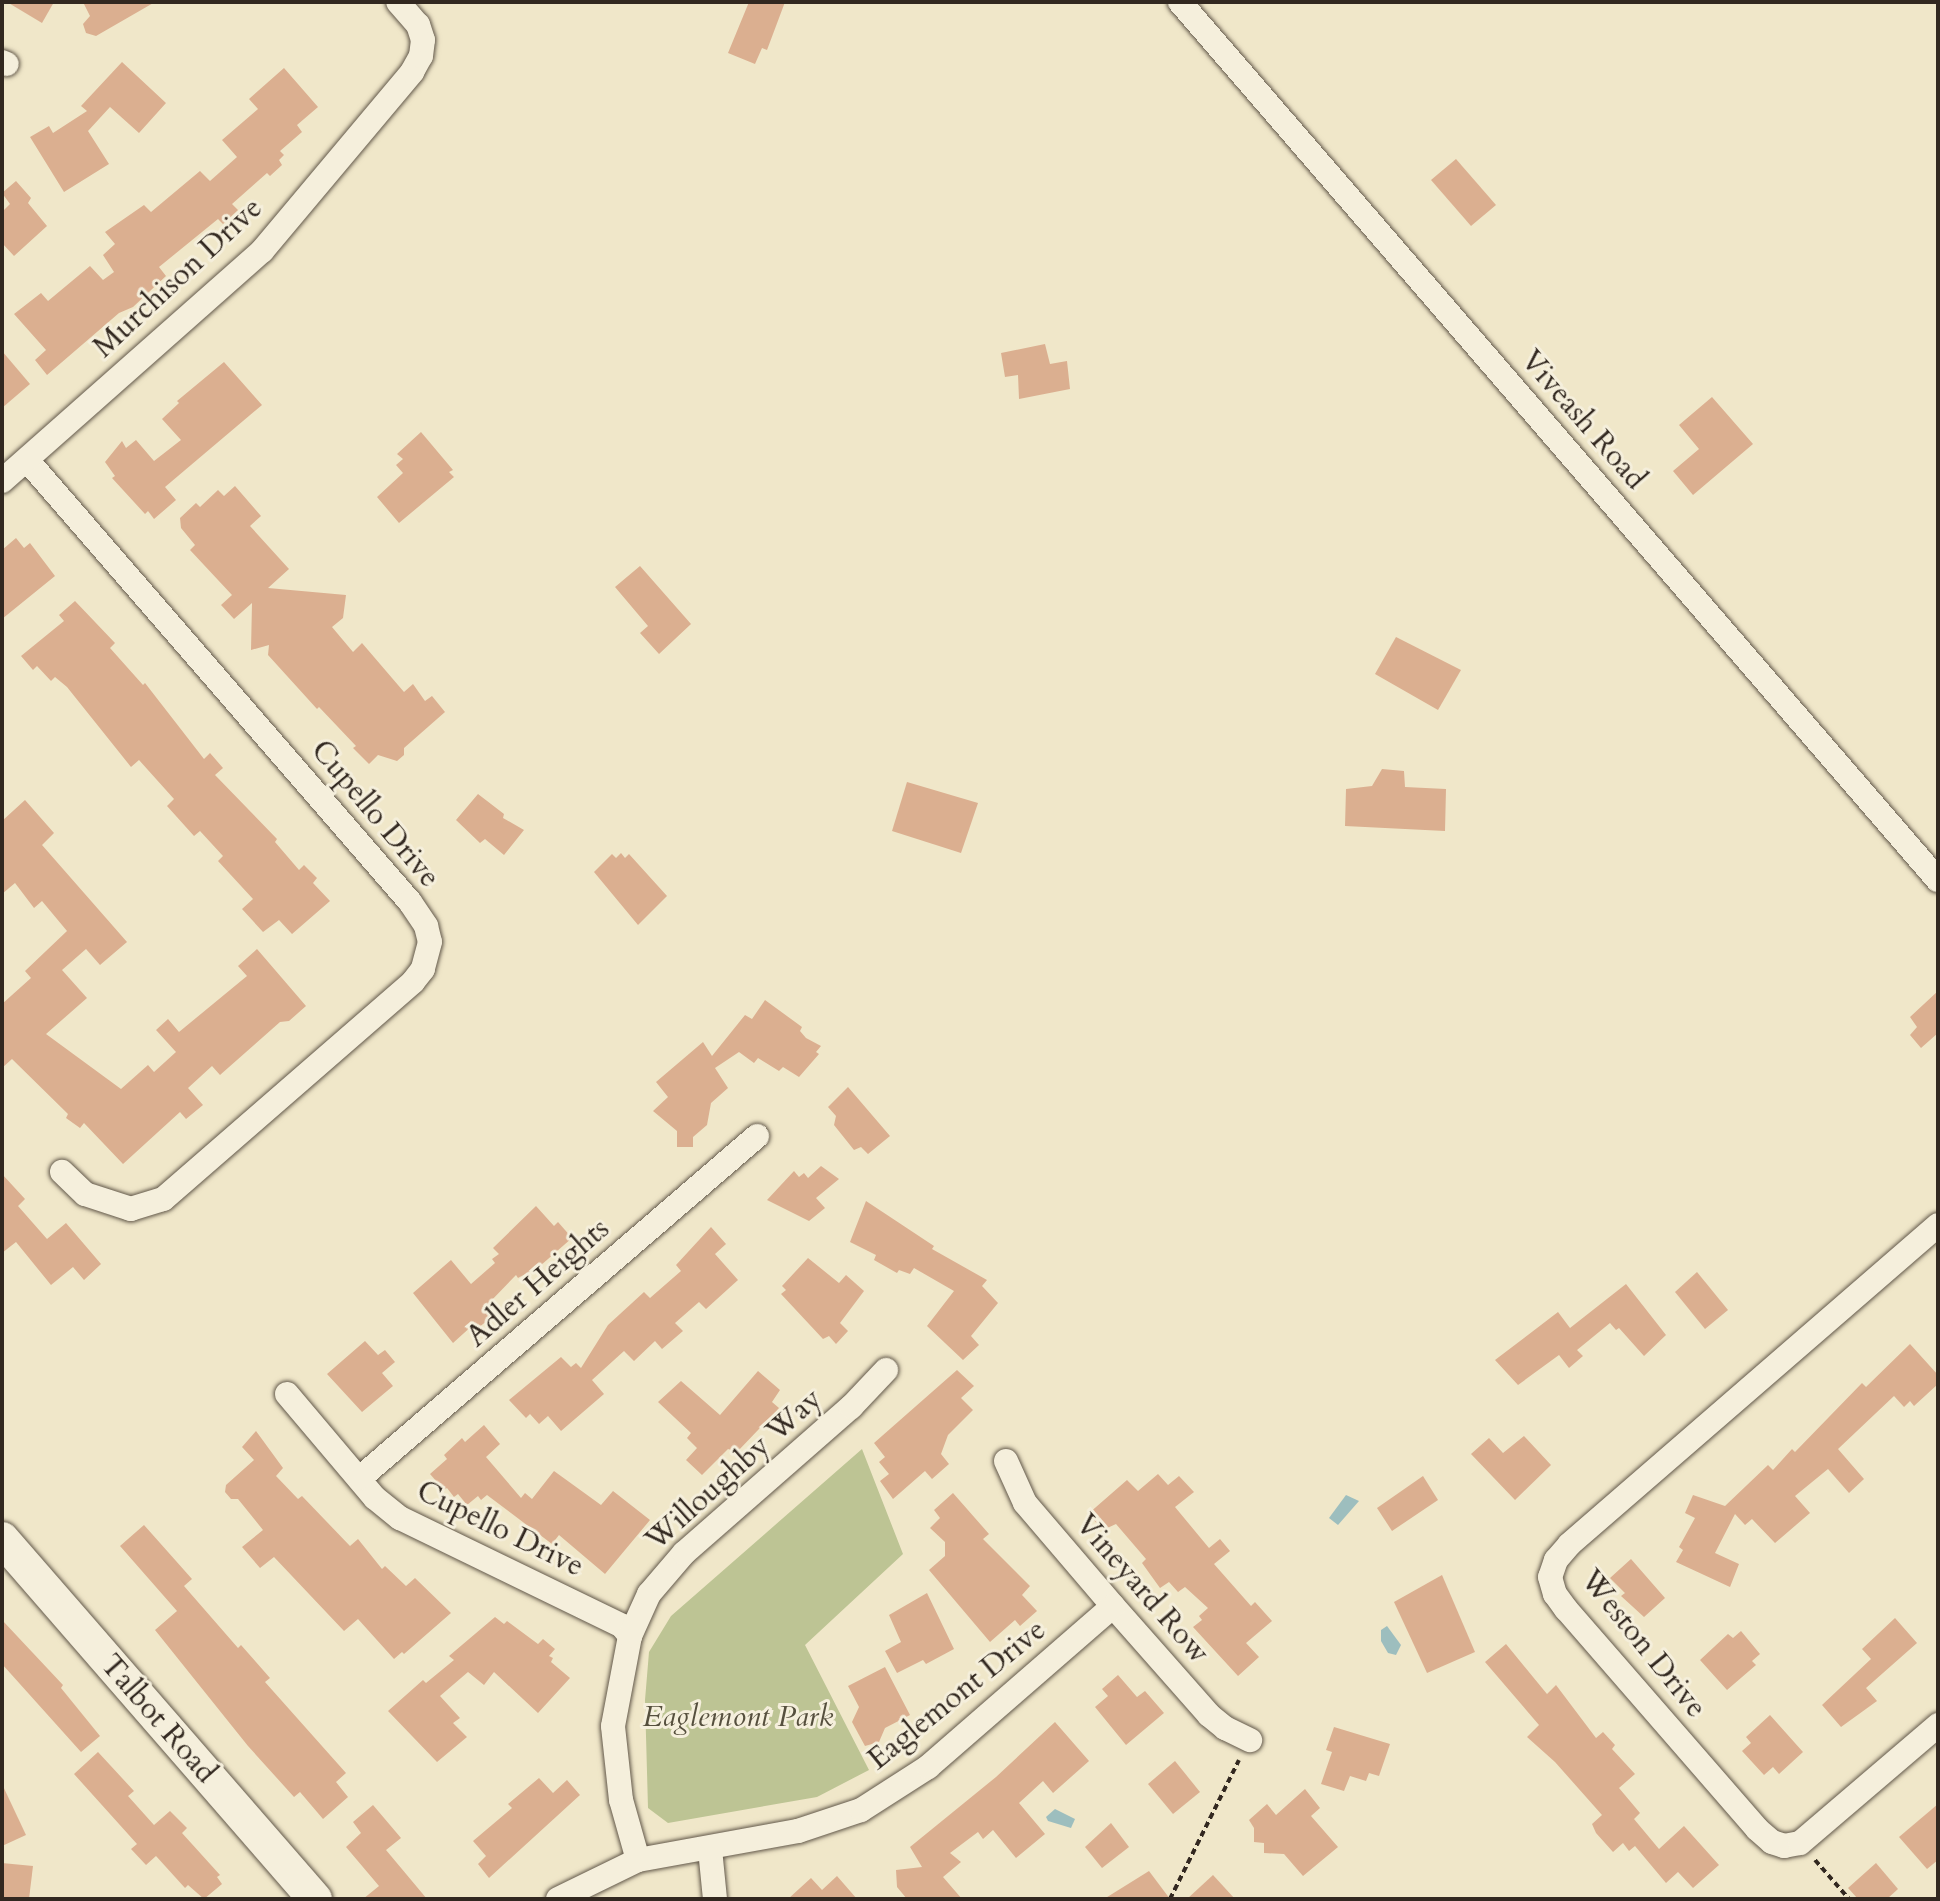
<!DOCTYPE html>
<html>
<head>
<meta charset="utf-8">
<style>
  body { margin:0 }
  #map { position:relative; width:1940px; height:1901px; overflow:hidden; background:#f0e7c9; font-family:Cardo,serif }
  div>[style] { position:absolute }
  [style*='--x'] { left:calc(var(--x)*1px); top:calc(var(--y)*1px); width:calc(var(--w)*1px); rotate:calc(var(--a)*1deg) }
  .green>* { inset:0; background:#bdc494 }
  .water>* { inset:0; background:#9dbebe }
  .building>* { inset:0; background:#dbaf90 }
  .path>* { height:4px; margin-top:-2px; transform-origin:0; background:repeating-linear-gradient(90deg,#322820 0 6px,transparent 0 10px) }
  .roads { filter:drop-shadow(0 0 2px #62584a) drop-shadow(0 0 2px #62584a) }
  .minor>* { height:24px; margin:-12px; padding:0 12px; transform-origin:12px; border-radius:12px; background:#f5efdc }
  .secondary>* { height:34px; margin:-17px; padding:0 17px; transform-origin:17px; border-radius:17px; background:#f5efdc }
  span { translate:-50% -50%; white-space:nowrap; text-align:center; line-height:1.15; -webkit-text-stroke:6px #f5efdc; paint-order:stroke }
  .street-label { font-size:30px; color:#322820 }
  .park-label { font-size:30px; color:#554f3d; font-style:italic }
  .frame { position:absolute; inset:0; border:4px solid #322820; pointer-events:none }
</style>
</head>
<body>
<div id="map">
  <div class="green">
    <i style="clip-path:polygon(862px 1449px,903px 1554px,805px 1645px,869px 1770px,817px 1797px,668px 1823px,648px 1808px,645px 1700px,649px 1652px,671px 1616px)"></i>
  </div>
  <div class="water">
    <i style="clip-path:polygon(1346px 1495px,1359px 1501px,1338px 1525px,1329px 1518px)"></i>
    <i style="clip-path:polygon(1387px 1626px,1401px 1645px,1396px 1655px,1388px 1653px,1381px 1641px,1381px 1630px)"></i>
    <i style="clip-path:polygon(1055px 1809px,1075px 1819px,1071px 1828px,1048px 1821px,1046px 1817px)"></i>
  </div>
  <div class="building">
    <i style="clip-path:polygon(7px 2px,54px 2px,42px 23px)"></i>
    <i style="clip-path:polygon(83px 2px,155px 2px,96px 36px,86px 33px,83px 24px,90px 16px)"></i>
    <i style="clip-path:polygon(749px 2px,785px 2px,767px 50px,762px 48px,755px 64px,728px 53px)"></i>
    <i style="clip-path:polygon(122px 62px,166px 103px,139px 133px,110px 107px,88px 131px,109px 164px,64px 192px,30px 137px,49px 126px,53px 133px,87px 111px,81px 106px)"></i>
    <i style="clip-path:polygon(284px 68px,318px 107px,297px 125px,302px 132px,280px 151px,284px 155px,279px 160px,282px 165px,270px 176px,267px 173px,232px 204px,238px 210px,223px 224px,218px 219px,159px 267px,166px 276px,133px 307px,119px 313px,47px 375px,35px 360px,46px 350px,14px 314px,41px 293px,48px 301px,90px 266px,103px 280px,114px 272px,103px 255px,115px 244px,105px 232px,144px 205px,151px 212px,200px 171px,210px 181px,237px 157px,222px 140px,258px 109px,249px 99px)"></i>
    <i style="clip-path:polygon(1456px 159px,1496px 205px,1471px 226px,1431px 180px)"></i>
    <i style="clip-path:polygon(16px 181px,31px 198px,28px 203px,47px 226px,14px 256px,2px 243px,2px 212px,10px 204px,2px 193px)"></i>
    <i style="clip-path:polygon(1045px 344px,1050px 364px,1067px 361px,1070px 389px,1019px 399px,1018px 375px,1005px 377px,1001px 353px)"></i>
    <i style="clip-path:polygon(2px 351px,30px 384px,2px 408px)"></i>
    <i style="clip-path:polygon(224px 362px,262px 405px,165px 487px,176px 500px,154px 519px,148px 511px,145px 514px,112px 478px,115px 476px,105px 462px,122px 441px,126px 448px,136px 440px,154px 461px,181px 440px,162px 419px,179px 403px,177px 401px)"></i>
    <i style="clip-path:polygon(1712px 397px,1753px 444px,1693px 495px,1673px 471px,1699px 449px,1679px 425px)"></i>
    <i style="clip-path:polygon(421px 432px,453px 470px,449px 472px,454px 477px,399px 523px,377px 497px,403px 473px,396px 465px,403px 459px,397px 454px)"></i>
    <i style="clip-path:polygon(235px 486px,261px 516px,250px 526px,289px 569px,268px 588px,346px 595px,343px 618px,332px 627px,353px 652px,362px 643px,404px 692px,413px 684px,425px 701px,432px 696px,445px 712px,404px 748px,404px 755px,397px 761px,378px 755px,369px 764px,353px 748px,356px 746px,319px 707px,317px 709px,268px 655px,269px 645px,251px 650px,252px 603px,234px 619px,221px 605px,232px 595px,190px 550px,195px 545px,181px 528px,180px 518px,196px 503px,200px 507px,218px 490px,224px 496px)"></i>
    <i style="clip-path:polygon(16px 538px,24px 548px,30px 543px,55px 576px,2px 619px,2px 550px)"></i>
    <i style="clip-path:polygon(640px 566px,691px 624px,659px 654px,640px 633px,648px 626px,615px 587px)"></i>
    <i style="clip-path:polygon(75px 601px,115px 643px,110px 648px,143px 685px,145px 683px,204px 759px,210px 753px,223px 768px,215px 775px,277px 839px,275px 842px,299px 870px,304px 865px,317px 878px,313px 883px,330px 901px,292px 934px,279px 920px,263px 932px,242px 909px,253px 899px,218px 861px,223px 856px,200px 831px,194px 836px,167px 806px,174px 799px,139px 760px,131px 767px,67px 687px,55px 677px,51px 681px,37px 666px,33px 670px,21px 656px,64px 621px,59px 615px)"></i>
    <i style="clip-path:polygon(1396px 637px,1461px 670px,1438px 710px,1375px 674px)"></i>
    <i style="clip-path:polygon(1382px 769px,1404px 771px,1405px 787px,1446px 789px,1445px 831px,1345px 826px,1346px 789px,1372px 786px)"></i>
    <i style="clip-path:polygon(907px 782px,978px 803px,961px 853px,892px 831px)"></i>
    <i style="clip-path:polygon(478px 794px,504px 814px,503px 818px,524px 830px,504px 855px,485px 839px,480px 843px,456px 820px)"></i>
    <i style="clip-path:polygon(25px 800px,54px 833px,42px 845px,127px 942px,100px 965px,86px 949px,62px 970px,87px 998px,46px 1034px,121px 1089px,148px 1065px,154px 1072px,176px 1052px,156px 1030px,168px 1019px,179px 1032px,247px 976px,238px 966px,257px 949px,306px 1006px,289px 1021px,280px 1022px,220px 1075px,212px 1066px,188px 1088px,203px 1105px,186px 1119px,180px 1112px,123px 1164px,84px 1123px,80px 1128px,66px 1118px,68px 1114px,12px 1059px,2px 1068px,2px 1004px,31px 978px,25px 971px,67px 931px,42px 901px,34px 908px,15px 883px,2px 894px,2px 821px)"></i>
    <i style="clip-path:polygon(621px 853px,625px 858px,629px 854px,667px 896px,638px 925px,594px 872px,612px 854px,616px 858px)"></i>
    <i style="clip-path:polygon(1938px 991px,1938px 1033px,1921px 1048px,1910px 1035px,1917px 1027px,1910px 1017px)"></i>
    <i style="clip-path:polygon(765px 1000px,802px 1027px,800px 1031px,806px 1038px,821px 1046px,816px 1052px,819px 1054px,799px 1077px,783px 1067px,779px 1071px,758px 1058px,754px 1063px,739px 1052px,715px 1068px,728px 1088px,711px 1103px,707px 1125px,693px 1137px,693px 1147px,677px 1147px,677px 1131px,653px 1111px,668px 1097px,656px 1082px,703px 1042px,712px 1056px,745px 1015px,752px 1019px)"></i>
    <i style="clip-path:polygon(848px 1087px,890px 1136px,868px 1154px,861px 1147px,854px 1150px,834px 1125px,836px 1116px,828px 1107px)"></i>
    <i style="clip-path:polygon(821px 1166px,839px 1179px,816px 1198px,825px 1208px,809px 1221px,767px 1200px,794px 1171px,799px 1177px,804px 1173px,808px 1178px)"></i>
    <i style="clip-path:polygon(2px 1174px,25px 1199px,18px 1206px,47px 1239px,66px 1223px,101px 1264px,84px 1280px,73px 1267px,51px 1285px,16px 1242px,2px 1253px)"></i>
    <i style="clip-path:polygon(866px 1201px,934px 1246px,932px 1249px,987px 1280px,982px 1286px,998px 1303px,971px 1336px,979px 1345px,963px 1360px,927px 1326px,954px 1291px,914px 1268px,910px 1274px,899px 1270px,897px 1273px,874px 1260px,876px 1255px,850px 1242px)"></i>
    <i style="clip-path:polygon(536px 1206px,554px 1226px,558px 1222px,572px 1238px,540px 1266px,518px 1278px,516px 1275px,488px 1304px,493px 1316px,478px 1328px,474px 1324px,453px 1343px,413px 1293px,451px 1260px,471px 1284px,495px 1263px,492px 1259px,499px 1254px,493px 1248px)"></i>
    <i style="clip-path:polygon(711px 1227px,726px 1244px,715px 1254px,738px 1280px,706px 1309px,699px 1302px,675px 1323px,683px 1331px,662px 1349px,655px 1341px,634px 1361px,624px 1351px,592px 1380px,604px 1394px,561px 1431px,548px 1416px,539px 1424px,530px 1414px,526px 1418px,509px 1400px,561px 1357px,571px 1367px,576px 1363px,581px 1368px,608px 1325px,644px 1292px,650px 1298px,681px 1271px,676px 1265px)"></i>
    <i style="clip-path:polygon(808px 1258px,839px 1283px,846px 1275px,864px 1291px,840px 1323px,848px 1331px,836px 1344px,829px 1336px,823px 1339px,781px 1294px,786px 1290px,782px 1286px)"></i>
    <i style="clip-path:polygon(1697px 1272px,1728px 1310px,1705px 1329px,1675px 1292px)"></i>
    <i style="clip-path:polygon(1626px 1284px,1666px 1335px,1644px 1356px,1619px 1328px,1616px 1330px,1610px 1323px,1577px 1350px,1583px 1356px,1569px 1368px,1559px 1355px,1518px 1385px,1495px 1360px,1558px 1312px,1570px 1328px)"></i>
    <i style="clip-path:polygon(365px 1341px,378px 1355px,385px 1350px,395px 1362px,382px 1373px,393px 1386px,362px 1412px,327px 1374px)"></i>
    <i style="clip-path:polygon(1910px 1344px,1938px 1375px,1938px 1384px,1914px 1406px,1910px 1401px,1904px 1407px,1894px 1396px,1838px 1449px,1864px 1479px,1849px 1493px,1828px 1469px,1795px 1496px,1810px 1513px,1775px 1543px,1752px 1519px,1745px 1525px,1735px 1514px,1715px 1553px,1739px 1564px,1730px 1587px,1676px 1562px,1683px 1550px,1679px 1547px,1695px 1518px,1685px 1513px,1693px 1495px,1725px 1506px,1768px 1465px,1773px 1470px,1792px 1449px,1795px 1452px,1862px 1383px,1866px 1387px)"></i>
    <i style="clip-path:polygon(957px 1370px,974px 1386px,961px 1398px,973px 1410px,948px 1435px,941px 1454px,949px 1464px,932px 1479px,925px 1471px,893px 1499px,880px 1481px,889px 1474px,879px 1462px,885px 1457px,874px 1443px)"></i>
    <i style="clip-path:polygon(758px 1371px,780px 1390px,772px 1402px,779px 1408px,737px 1452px,728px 1449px,702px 1475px,686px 1460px,697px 1448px,687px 1438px,691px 1433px,658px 1402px,681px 1381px,720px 1415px)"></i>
    <i style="clip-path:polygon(484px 1425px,500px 1444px,486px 1457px,521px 1498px,525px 1493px,532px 1499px,554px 1471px,601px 1505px,613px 1491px,650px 1520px,605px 1574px,559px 1535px,552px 1544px,487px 1495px,481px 1500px,478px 1496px,467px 1505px,458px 1494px,454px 1497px,447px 1488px,444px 1490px,430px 1474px,447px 1459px,444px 1455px,462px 1438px,465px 1442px)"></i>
    <i style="clip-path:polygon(256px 1431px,283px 1468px,276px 1476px,298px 1499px,302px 1496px,350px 1546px,358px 1539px,382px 1569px,385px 1566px,406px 1586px,415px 1578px,451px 1613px,404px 1654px,402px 1652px,394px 1659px,358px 1619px,344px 1631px,274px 1557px,260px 1568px,242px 1547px,263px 1530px,238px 1499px,231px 1499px,225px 1492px,226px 1485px,254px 1460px,242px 1447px)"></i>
    <i style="clip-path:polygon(1524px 1436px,1551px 1465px,1515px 1500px,1471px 1454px,1489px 1438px,1503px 1453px)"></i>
    <i style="clip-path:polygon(1158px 1474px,1168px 1485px,1179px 1476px,1194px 1492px,1175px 1507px,1209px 1548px,1220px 1539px,1230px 1551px,1214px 1564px,1251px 1606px,1255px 1602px,1272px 1621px,1246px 1643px,1259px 1657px,1238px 1676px,1193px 1627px,1202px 1620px,1199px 1616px,1208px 1608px,1185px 1587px,1178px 1592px,1169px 1582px,1160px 1588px,1142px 1563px,1146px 1559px,1116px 1524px,1103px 1530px,1088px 1514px,1127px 1480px,1138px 1491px)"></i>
    <i style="clip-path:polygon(1423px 1476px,1438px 1500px,1392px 1531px,1377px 1508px)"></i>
    <i style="clip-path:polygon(953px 1493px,989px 1534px,983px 1539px,1030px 1586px,1022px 1595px,1037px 1611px,1020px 1626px,1015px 1620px,990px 1642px,929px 1570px,945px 1556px,945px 1542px,930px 1528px,940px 1518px,934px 1510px)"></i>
    <i style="clip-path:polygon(144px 1525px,192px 1579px,184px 1586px,238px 1648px,241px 1645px,270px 1678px,265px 1682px,346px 1773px,336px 1782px,348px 1797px,323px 1819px,300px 1792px,294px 1797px,248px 1746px,155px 1630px,177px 1611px,120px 1546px)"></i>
    <i style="clip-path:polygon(1631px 1559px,1665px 1598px,1644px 1617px,1621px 1596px,1625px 1593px,1610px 1578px)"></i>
    <i style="clip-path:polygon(1442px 1575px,1475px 1652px,1427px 1673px,1394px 1602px)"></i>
    <i style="clip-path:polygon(927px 1593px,954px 1649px,926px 1664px,923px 1660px,897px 1673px,885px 1651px,901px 1642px,889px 1615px)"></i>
    <i style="clip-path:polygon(495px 1617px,504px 1624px,507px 1621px,538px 1644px,543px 1639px,555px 1649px,549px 1656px,553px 1658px,551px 1662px,570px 1678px,538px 1713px,494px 1672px,484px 1685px,468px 1672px,440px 1696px,460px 1718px,453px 1723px,467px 1737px,437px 1762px,388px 1711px,423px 1680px,426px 1683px,454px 1660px,449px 1656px)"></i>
    <i style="clip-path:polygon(1895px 1618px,1917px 1643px,1866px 1688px,1877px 1701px,1841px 1727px,1822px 1705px,1871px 1659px,1862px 1649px)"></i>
    <i style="clip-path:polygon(2px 1620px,63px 1685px,61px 1688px,100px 1736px,81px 1752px,2px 1664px)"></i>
    <i style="clip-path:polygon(1741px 1631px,1760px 1654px,1752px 1661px,1756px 1665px,1727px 1690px,1700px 1660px,1728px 1634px,1733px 1638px)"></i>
    <i style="clip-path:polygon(1506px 1644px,1547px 1694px,1556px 1685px,1596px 1738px,1603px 1732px,1615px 1745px,1612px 1749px,1635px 1774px,1619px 1788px,1640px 1813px,1634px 1819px,1659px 1849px,1684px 1826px,1719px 1865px,1693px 1888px,1678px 1872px,1666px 1883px,1635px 1846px,1629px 1851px,1623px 1843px,1613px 1852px,1596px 1833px,1592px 1824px,1602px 1815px,1555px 1762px,1527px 1737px,1539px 1725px,1485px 1662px)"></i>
    <i style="clip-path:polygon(885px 1667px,910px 1715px,885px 1728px,879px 1742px,865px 1746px,852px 1722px,859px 1707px,848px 1686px)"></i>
    <i style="clip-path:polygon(1118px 1675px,1137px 1697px,1145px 1691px,1164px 1713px,1126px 1745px,1095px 1707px,1108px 1696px,1102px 1689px)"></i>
    <i style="clip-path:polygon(1770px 1715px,1803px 1752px,1779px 1774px,1773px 1767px,1764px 1775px,1742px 1751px,1751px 1743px,1746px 1737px)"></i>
    <i style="clip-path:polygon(1055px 1722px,1089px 1761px,1053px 1793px,1043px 1781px,1019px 1803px,1045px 1834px,1016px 1858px,993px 1830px,983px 1839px,978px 1832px,950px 1853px,961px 1862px,943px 1877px,962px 1899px,907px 1899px,897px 1887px,896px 1870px,922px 1867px,910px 1847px,996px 1777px)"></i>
    <i style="clip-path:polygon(1334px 1727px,1390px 1744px,1379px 1776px,1369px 1773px,1366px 1781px,1350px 1776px,1344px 1791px,1321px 1784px,1332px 1752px,1326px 1750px)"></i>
    <i style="clip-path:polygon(98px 1752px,134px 1791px,128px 1796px,154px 1825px,170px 1811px,187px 1828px,182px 1833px,220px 1875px,217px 1877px,222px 1884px,204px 1899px,188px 1885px,185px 1888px,156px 1856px,146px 1865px,131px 1849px,137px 1844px,74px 1774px)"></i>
    <i style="clip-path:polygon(1175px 1761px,1200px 1792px,1173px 1814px,1148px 1784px)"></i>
    <i style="clip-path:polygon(539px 1778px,553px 1793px,567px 1780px,580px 1795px,489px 1878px,478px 1864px,486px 1856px,473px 1841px,512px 1808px,508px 1804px)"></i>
    <i style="clip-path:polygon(2px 1784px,26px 1835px,2px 1846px)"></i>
    <i style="clip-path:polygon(1305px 1789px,1320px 1808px,1311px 1816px,1338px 1847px,1303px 1876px,1284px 1854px,1264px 1853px,1264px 1843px,1254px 1842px,1254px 1828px,1249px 1820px,1267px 1804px,1276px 1815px)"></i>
    <i style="clip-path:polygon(1938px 1804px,1938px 1860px,1927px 1869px,1899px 1837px)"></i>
    <i style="clip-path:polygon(373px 1805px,401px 1838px,386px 1850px,427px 1899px,363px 1899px,379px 1886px,346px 1847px,361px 1833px,353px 1822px)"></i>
    <i style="clip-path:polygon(1111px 1823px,1129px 1847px,1102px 1868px,1085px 1847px)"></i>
    <i style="clip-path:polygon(2px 1863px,33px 1866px,29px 1899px,2px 1899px)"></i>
    <i style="clip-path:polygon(1876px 1863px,1898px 1889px,1887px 1899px,1858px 1899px,1848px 1888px)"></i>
    <i style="clip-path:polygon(1149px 1871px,1170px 1899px,1104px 1899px)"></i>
    <i style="clip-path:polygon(1213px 1875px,1235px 1899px,1187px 1899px)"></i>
    <i style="clip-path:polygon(837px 1876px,857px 1899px,788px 1899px,811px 1878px,822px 1890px)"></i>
  </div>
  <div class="path">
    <i style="--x:1815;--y:1860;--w:52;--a:48.9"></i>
    <i style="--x:1170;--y:1899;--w:155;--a:-63.6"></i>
  </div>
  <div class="roads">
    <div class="minor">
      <i style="--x:1180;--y:2;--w:1160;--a:49.2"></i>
      <i style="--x:2;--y:62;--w:5;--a:22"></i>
      <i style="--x:27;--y:460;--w:585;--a:49.09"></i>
      <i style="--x:410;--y:902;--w:29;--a:56"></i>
      <i style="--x:426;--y:926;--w:16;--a:76"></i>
      <i style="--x:430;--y:942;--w:28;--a:105"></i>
      <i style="--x:423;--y:969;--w:16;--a:128"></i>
      <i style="--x:413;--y:982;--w:331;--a:139"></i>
      <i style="--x:163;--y:1199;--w:34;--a:163"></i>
      <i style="--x:131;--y:1209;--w:48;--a:-161.9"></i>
      <i style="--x:85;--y:1194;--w:32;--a:-136"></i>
      <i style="--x:2;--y:481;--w:347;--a:-41.5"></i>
      <i style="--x:262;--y:251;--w:234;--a:-50"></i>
      <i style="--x:412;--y:72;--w:18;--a:-61"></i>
      <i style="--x:421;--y:56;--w:16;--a:-83"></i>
      <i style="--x:423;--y:40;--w:16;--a:-108"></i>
      <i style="--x:418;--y:25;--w:30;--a:-131"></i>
      <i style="--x:1938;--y:1225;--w:488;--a:139.1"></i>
      <i style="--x:1569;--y:1545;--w:20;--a:131"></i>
      <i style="--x:1556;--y:1560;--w:18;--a:109"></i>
      <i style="--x:1550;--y:1577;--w:18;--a:74"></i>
      <i style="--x:1555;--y:1594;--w:19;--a:54"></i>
      <i style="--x:1566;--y:1609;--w:291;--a:49"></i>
      <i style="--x:1757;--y:1829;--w:20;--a:41"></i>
      <i style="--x:1772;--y:1842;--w:13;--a:18"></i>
      <i style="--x:1784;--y:1846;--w:16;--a:-11"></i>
      <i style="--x:1800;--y:1843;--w:182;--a:-40.5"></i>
      <i style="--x:287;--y:1394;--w:136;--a:49.8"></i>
      <i style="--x:375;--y:1498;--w:32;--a:39"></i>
      <i style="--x:400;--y:1518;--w:247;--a:25.9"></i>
      <i style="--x:622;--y:1626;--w:13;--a:51"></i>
      <i style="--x:1006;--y:1461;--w:46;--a:65.7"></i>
      <i style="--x:1025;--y:1503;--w:135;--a:49.5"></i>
      <i style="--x:1113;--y:1606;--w:145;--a:48.6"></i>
      <i style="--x:1209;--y:1715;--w:21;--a:39"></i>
      <i style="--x:1225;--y:1728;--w:28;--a:26"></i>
      <i style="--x:360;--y:1478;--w:524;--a:-40.74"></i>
      <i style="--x:710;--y:1849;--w:50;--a:84.3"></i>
      <i style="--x:638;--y:1860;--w:62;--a:-105.8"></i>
      <i style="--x:621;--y:1800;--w:74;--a:-96.2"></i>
      <i style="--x:613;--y:1726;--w:92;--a:-79.3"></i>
      <i style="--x:630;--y:1636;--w:46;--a:-65.7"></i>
      <i style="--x:649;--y:1594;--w:54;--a:-49.5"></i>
      <i style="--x:684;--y:1553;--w:222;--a:-41.2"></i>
      <i style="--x:851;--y:1407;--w:51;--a:-46.6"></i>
      <i style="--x:558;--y:1899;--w:89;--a:-26"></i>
      <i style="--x:638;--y:1860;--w:163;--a:-10.3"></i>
      <i style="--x:798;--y:1831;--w:66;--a:-18.4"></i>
      <i style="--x:861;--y:1810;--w:80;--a:-32.7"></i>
      <i style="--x:928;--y:1767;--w:245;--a:-41"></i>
    </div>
    <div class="secondary">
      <i style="--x:2;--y:1539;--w:477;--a:49"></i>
    </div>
  </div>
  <div class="street-label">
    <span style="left:178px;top:278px;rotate:-43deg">Murchison Drive</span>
    <span style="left:1583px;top:420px;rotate:49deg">Viveash Road</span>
    <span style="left:375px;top:814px;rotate:50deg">Cupello Drive</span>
    <span style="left:538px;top:1283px;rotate:-41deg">Adler Heights</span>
    <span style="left:734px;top:1470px;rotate:-42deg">Willoughby Way</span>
    <span style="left:500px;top:1529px;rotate:26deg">Cupello Drive</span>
    <span style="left:1142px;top:1589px;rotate:49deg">Vineyard Row</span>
    <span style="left:1643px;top:1644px;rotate:51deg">Weston Drive</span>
    <span style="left:957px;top:1695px;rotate:-39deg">Eaglemont Drive</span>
    <span style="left:158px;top:1719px;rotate:49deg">Talbot Road</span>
  </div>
  <div class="park-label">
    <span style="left:738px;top:1717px">Eaglemont Park</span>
  </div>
  <div class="frame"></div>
</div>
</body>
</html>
